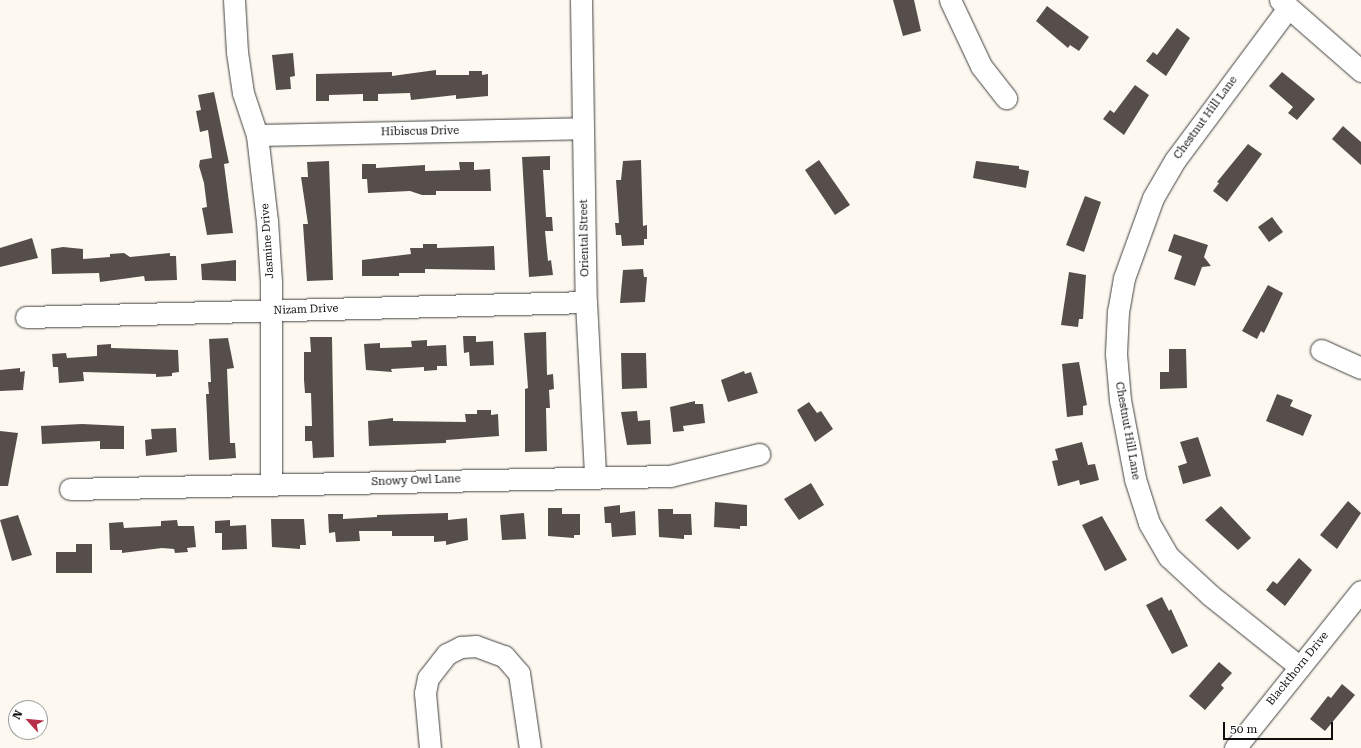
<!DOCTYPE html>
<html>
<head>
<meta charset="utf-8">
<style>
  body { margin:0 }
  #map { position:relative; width:1361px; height:748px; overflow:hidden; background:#fef9f0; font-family:"Roboto Serif",serif }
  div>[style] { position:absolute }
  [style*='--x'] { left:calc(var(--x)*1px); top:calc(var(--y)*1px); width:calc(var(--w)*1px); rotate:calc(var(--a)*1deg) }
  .building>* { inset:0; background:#564e4b }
  .roads { filter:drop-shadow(0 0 1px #414141) drop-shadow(0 0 1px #414141) }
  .minor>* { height:21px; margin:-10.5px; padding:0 10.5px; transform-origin:10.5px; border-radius:10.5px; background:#fff }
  span { translate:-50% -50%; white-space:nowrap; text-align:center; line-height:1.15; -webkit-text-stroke:4px #fff; paint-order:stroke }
  .street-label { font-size:11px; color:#0e0e0e }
  .north { position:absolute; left:8px; top:700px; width:40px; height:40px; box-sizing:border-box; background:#fff; border:1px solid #9f9f9f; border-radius:50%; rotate:297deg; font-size:11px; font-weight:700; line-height:16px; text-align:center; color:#0e0e0e }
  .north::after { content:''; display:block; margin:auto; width:14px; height:18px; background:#b72e49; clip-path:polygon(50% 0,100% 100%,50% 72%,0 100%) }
  .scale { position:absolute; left:1223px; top:722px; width:110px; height:18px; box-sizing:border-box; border:2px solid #0e0e0e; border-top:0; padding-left:5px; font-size:12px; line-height:14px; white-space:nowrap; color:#0e0e0e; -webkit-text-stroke:3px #fff; paint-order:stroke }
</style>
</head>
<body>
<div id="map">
  <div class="building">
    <i style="clip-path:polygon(893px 0,914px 0,921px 31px,903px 36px)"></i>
    <i style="clip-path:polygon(1047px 6px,1089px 37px,1079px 51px,1070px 45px,1068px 48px,1036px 21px)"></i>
    <i style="clip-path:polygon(1177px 28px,1190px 38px,1166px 76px,1146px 61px,1153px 52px,1157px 55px)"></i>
    <i style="clip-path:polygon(293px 53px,295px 76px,290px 77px,291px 89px,276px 90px,272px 55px)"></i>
    <i style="clip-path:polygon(436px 70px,436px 75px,469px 75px,469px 71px,482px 71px,482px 75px,488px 74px,488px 96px,456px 99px,456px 95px,411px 100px,410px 93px,378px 94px,378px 101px,363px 101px,363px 94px,329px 95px,329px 101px,316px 101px,316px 74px,392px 72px,392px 76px)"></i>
    <i style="clip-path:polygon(1282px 72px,1315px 99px,1297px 120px,1288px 113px,1293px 107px,1269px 86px)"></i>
    <i style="clip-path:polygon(1135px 85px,1149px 95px,1124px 135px,1103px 119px,1110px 110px,1114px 113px)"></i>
    <i style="clip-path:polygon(214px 92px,229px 163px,224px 164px,233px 233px,207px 235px,202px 208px,207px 207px,204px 183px,199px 166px,200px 160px,212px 158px,208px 130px,200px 132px,196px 111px,201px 110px,198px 95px)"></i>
    <i style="clip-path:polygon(1343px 126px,1361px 142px,1361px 165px,1332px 139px)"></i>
    <i style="clip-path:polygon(1248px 144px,1262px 154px,1227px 202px,1213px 191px,1219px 183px,1217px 182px)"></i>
    <i style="clip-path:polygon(550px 156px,550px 170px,543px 170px,546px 217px,552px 217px,553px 231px,545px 231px,548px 261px,551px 260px,553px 275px,529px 277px,522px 157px)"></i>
    <i style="clip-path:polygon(641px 160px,643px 226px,647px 225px,647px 239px,644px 239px,644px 245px,622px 246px,621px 235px,616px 235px,615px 223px,619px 223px,616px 180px,621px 180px,623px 161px)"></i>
    <i style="clip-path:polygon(819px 160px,850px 205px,835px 215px,805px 170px)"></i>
    <i style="clip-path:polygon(329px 161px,333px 280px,307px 281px,303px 224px,308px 224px,301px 177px,308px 177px,307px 162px)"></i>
    <i style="clip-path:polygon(976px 161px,1019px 166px,1019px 169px,1029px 171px,1026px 188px,973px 178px)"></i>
    <i style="clip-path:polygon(459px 162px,474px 162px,474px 170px,490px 169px,491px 191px,436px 191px,436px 195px,422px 195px,410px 191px,368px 193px,367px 179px,362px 179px,362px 164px,376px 164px,376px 168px,425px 165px,425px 171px,460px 170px)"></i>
    <i style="clip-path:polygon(1085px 196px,1101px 202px,1084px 252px,1066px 245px)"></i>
    <i style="clip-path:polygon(1272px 217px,1283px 232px,1269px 242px,1258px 227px)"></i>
    <i style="clip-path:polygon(1174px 234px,1208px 245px,1204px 257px,1211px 266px,1202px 267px,1195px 286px,1174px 279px,1182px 256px,1168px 251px)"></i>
    <i style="clip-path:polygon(32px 238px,38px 258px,0 267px,0 248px)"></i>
    <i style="clip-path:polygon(423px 244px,437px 244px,437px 248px,494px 246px,495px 270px,425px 269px,425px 273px,399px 273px,399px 276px,362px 276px,362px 260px,411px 254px,410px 248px,423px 248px)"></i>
    <i style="clip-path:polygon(63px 247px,83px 249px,83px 259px,110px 257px,110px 254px,124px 253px,130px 257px,170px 253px,170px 256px,176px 256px,177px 280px,145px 281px,144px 276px,100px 282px,99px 273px,52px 274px,51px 249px)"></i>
    <i style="clip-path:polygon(236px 260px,236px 281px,202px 280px,201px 264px)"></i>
    <i style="clip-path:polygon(643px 269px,644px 277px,647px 277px,645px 302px,620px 303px,623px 270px)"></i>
    <i style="clip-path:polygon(1069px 272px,1086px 275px,1083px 319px,1079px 319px,1078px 327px,1061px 325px)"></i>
    <i style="clip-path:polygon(1268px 285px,1283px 293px,1264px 333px,1261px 331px,1257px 339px,1242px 331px)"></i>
    <i style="clip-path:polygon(546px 332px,547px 375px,553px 374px,554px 389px,549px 390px,550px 408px,546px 408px,547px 451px,525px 452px,525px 389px,528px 388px,524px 333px)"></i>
    <i style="clip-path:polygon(463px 336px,476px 336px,476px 342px,493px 341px,494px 365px,470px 366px,469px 352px,464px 353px)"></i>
    <i style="clip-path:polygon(310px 337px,332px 337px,334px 457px,313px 458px,312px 441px,305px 441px,305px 426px,312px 426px,311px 393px,305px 393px,304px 380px,304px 352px,311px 352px)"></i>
    <i style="clip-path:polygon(228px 338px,234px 368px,227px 369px,230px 443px,235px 443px,236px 458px,209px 460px,206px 394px,209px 394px,208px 382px,211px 382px,209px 339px)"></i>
    <i style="clip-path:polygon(427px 340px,427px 346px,446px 345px,447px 366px,437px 366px,437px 370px,424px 371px,424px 367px,391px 369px,392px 372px,366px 370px,364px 344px,380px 343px,380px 348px,412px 347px,411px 341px)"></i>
    <i style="clip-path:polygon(111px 344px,111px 348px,178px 350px,179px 372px,172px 373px,172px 376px,156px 377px,156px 374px,83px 372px,84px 381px,59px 383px,58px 367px,53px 367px,52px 354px,66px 353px,67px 358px,97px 356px,97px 345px)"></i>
    <i style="clip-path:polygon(1169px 349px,1186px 349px,1187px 388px,1160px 389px,1160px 372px,1169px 372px)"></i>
    <i style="clip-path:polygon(621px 353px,646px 353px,647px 388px,622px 389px)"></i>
    <i style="clip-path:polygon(1079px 362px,1087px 405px,1083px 406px,1083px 415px,1067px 417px,1062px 364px)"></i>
    <i style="clip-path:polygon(20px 368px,20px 372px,25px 371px,23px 390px,0 391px,0 370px)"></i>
    <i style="clip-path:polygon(744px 371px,745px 374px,751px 372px,758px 393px,728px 402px,721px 380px)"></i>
    <i style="clip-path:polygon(1277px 394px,1293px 400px,1290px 406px,1312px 415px,1303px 436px,1266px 421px)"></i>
    <i style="clip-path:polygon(695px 401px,695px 404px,703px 404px,705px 423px,683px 426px,684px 431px,673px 432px,670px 407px)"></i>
    <i style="clip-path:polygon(809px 402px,817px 413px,821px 411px,833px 429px,815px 442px,797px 410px)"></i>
    <i style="clip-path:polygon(477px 410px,491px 410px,491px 415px,498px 414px,499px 436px,446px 440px,446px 443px,369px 446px,368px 421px,393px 418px,393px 421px,466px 422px,465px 414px,477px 414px)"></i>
    <i style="clip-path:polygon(637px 411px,638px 421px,650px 420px,651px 444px,627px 445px,621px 412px)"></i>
    <i style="clip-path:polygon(82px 424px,124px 426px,124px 449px,100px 449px,100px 441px,42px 444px,41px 426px)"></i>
    <i style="clip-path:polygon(176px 428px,177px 452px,146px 456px,145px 440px,152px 439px,151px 429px)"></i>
    <i style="clip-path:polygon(0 431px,18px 433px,8px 486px,0 486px)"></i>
    <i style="clip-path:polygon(1198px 437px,1211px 476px,1183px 484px,1178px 466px,1187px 463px,1180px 442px)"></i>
    <i style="clip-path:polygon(1082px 442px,1088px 465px,1095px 464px,1099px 480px,1080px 485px,1079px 480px,1058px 486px,1052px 461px,1058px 460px,1055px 449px)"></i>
    <i style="clip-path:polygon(811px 483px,824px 505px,799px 520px,784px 499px)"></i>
    <i style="clip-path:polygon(1348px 501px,1361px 513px,1337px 549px,1320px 535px)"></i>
    <i style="clip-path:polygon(715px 502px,747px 505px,747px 526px,740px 526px,740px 529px,714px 527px)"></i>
    <i style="clip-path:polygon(620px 505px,620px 513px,635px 511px,636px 535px,612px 537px,611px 523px,605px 523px,604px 507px)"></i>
    <i style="clip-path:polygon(1221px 506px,1251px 538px,1238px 550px,1205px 520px)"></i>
    <i style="clip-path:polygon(548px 508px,562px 508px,562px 514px,580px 514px,580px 535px,574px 535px,574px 538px,548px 536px)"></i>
    <i style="clip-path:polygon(658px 509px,673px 509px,673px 514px,691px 514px,692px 535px,684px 535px,684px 539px,659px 537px)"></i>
    <i style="clip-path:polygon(448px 513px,448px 520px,467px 518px,468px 540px,446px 545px,446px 541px,434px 542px,434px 536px,392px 536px,392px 531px,359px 531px,360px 541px,336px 542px,335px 532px,329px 533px,328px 514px,343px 514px,343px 519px,377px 517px,377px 515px)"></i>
    <i style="clip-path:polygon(524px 513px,526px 539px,502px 540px,500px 515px)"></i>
    <i style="clip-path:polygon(18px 515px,32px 555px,12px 561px,0 520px)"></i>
    <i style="clip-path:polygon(1102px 516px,1127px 560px,1105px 571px,1082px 525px)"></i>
    <i style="clip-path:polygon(271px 519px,304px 519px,306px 545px,300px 545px,300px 549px,272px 547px)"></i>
    <i style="clip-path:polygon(177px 520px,178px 526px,194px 526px,196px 547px,187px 548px,188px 552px,175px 553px,174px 549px,162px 548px,122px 553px,122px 550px,110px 550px,109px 523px,123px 522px,124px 528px,161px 526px,161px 521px)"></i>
    <i style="clip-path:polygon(230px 520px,230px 526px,246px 525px,247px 549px,222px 550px,222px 533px,215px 533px,215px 521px)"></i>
    <i style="clip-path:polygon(76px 544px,92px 544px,92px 573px,56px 573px,56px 552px,76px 552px)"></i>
    <i style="clip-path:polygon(1299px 558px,1312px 570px,1285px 606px,1266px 590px,1273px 581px,1277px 584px)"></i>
    <i style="clip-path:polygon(1162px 597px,1169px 611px,1171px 609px,1188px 646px,1172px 654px,1146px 605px)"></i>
    <i style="clip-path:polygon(1219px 662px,1232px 673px,1221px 685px,1224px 688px,1205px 710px,1189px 696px)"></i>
    <i style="clip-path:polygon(1342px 684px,1355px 695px,1325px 731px,1310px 719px,1328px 696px,1331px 698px)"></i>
  </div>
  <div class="roads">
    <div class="minor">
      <i style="--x:234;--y:0;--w:52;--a:86.7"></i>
      <i style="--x:237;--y:52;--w:41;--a:81.7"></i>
      <i style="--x:243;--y:93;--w:44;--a:71.6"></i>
      <i style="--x:257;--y:135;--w:87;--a:83.4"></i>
      <i style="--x:267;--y:221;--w:61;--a:86.2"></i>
      <i style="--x:271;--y:282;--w:203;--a:90"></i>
      <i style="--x:581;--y:0;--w:302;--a:89.1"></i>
      <i style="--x:586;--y:302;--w:174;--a:87"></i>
      <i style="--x:950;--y:0;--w:73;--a:64.8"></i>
      <i style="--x:981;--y:66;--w:41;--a:52"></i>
      <i style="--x:1280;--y:0;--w:108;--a:41.2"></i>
      <i style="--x:1288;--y:8;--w:189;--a:126.6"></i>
      <i style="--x:1175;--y:160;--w:44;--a:120.1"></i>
      <i style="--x:1153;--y:198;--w:85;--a:109.9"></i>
      <i style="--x:1124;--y:278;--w:34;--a:100"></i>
      <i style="--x:1118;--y:311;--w:43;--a:92.7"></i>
      <i style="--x:1116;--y:354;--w:46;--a:85"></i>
      <i style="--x:1120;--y:400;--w:80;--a:79.2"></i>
      <i style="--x:1135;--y:479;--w:46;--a:72.3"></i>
      <i style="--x:1149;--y:523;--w:39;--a:60"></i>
      <i style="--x:1169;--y:557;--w:56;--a:42.8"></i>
      <i style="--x:1210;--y:595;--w:115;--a:38.7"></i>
      <i style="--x:257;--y:135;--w:326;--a:-1.2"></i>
      <i style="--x:26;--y:317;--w:560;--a:-1.53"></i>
      <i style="--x:1321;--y:350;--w:44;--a:24.2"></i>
      <i style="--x:70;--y:489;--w:600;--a:-1.24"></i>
      <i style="--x:670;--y:476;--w:92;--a:-13.9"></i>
      <i style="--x:430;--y:748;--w:55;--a:-95.2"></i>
      <i style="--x:425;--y:693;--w:15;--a:-79"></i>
      <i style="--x:428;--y:678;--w:31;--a:-52"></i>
      <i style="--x:447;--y:654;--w:16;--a:-27"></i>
      <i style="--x:461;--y:647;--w:15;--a:-4"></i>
      <i style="--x:476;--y:646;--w:30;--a:20"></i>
      <i style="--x:504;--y:656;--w:23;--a:49"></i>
      <i style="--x:519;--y:673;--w:76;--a:81.7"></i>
      <i style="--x:1235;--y:748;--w:201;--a:-51.3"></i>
    </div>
  </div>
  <div class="street-label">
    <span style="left:1206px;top:118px;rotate:-54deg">Chestnut Hill Lane</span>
    <span style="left:420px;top:132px;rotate:-1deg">Hibiscus Drive</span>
    <span style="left:585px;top:238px;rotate:-91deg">Oriental Street</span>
    <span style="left:268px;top:241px;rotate:-94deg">Jasmine Drive</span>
    <span style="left:306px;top:310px;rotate:-2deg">Nizam Drive</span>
    <span style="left:1127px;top:431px;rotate:80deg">Chestnut Hill Lane</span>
    <span style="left:416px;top:481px;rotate:-2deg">Snowy Owl Lane</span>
    <span style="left:1298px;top:669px;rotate:-51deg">Blackthorn Drive</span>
  </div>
  <div class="north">N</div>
  <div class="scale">50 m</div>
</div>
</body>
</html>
